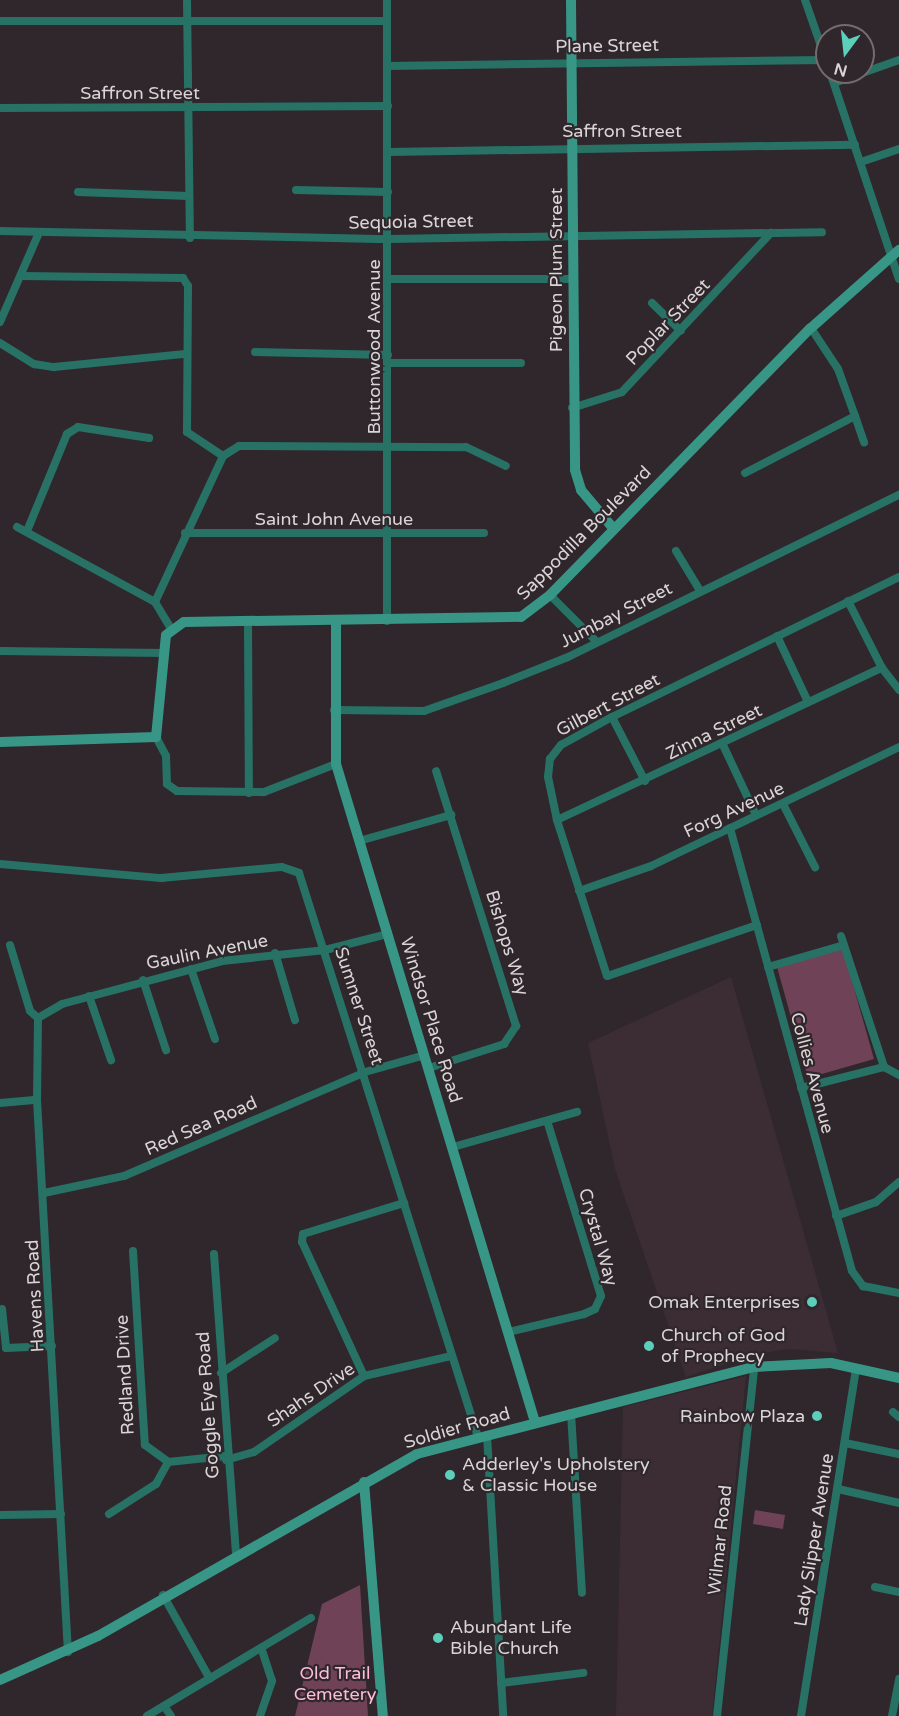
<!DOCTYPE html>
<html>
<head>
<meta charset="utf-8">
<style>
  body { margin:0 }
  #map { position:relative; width:899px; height:1716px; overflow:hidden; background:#2f272b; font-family:"Varela Round",sans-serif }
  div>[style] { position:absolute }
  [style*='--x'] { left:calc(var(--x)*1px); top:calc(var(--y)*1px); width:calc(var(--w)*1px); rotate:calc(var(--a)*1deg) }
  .built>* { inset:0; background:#3c2d34 }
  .green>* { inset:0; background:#704258 }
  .street>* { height:8px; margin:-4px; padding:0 4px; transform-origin:4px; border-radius:4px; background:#277265 }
  .secondary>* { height:10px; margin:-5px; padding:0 5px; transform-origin:5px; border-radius:5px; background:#389686 }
  .dots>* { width:16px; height:16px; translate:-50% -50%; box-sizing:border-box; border:3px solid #2f272b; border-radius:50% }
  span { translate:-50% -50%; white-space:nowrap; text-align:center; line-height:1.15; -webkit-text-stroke:4.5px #2f272b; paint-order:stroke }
  .street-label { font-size:18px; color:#dad4d6 }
  .poi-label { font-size:18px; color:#dad4d6 }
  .right { translate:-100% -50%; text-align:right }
  .left { translate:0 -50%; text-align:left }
  .park-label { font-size:18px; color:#fdbdda }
  .north { position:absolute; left:815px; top:24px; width:60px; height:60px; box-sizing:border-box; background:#2f272b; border:2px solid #736c6f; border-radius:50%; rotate:195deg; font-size:16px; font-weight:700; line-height:24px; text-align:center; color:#dad4d6 }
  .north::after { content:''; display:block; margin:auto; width:21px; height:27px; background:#5cceba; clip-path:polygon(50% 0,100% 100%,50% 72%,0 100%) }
</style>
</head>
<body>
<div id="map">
  <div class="built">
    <i style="clip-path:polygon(731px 977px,838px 1353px,789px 1349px,756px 1354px,686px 1377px,615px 1169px,588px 1043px)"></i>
    <i style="clip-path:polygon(746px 1376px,712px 1716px,616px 1716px,623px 1407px)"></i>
  </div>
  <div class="green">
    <i style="clip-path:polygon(843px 949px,874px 1059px,808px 1078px,777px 967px)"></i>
    <i style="clip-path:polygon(755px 1510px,785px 1515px,783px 1529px,753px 1524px)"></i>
    <i style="clip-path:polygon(360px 1585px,368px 1716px,295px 1716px,322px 1604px)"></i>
  </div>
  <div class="street">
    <i style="--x:187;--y:0;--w:238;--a:89.3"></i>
    <i style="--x:805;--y:0;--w:67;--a:70.8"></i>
    <i style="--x:0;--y:21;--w:387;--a:0"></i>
    <i style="--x:388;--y:66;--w:438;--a:-0.8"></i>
    <i style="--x:830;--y:72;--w:218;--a:71.6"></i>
    <i style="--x:834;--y:83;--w:69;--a:-19.5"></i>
    <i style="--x:0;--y:108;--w:388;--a:-0.3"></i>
    <i style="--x:389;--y:152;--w:466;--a:-0.9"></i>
    <i style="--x:861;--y:162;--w:40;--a:-18.9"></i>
    <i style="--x:296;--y:190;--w:92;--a:1.2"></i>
    <i style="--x:78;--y:192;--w:111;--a:2.1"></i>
    <i style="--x:0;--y:231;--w:389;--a:1.2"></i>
    <i style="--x:389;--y:239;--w:433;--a:-0.9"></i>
    <i style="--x:21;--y:276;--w:162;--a:0.7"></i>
    <i style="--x:183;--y:278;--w:9;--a:58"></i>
    <i style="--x:188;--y:286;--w:146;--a:90.4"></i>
    <i style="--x:187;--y:432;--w:43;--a:33.7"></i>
    <i style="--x:389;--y:279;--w:185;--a:0"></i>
    <i style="--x:652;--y:303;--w:40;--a:44"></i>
    <i style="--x:0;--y:322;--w:95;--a:-66.4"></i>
    <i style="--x:0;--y:343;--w:40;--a:32"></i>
    <i style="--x:34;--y:364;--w:20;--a:9"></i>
    <i style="--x:54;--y:367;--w:132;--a:-5.7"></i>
    <i style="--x:255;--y:352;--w:133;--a:1.3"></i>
    <i style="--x:388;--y:363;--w:133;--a:0"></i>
    <i style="--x:572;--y:408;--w:52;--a:-17.7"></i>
    <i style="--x:622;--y:392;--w:218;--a:-46.9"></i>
    <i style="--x:855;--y:416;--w:28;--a:71"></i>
    <i style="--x:745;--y:473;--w:124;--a:-27.4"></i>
    <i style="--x:855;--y:416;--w:50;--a:-109.9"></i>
    <i style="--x:838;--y:369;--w:49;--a:-123.4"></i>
    <i style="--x:17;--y:527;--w:157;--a:28.5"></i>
    <i style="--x:155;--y:602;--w:31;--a:59"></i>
    <i style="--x:27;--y:531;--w:105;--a:-67.6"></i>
    <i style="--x:67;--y:434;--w:13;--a:-32"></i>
    <i style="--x:78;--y:427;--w:72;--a:8.8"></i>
    <i style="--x:185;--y:533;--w:299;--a:0"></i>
    <i style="--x:676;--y:551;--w:44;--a:58.8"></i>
    <i style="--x:550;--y:595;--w:65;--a:45"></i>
    <i style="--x:848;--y:601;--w:75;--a:63.1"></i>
    <i style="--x:882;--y:668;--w:28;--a:52"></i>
    <i style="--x:155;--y:602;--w:161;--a:-65"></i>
    <i style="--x:223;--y:456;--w:19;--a:-32"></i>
    <i style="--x:239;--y:446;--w:227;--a:0.3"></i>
    <i style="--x:466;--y:447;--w:44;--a:25.4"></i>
    <i style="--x:387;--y:621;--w:621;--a:-90"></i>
    <i style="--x:248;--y:622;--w:171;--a:89.7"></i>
    <i style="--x:777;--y:636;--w:73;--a:64.8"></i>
    <i style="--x:0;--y:651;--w:163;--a:0.7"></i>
    <i style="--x:334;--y:710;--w:90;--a:0.6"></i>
    <i style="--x:424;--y:711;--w:84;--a:-19.5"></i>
    <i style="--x:503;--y:683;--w:70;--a:-21.8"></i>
    <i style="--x:568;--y:657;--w:369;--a:-26.1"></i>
    <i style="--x:612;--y:717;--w:72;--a:62.7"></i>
    <i style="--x:156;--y:737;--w:21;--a:62"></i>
    <i style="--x:166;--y:756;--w:28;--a:88"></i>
    <i style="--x:167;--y:784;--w:12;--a:35"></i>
    <i style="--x:177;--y:791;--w:87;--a:0.7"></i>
    <i style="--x:264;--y:792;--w:77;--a:-21.3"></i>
    <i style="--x:723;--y:745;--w:77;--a:64.8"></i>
    <i style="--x:783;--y:804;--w:71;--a:63.1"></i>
    <i style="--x:557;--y:820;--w:359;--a:-25.1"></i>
    <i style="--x:730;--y:828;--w:459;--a:74.6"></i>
    <i style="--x:852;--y:1271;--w:19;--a:54"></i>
    <i style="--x:863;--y:1286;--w:37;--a:11"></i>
    <i style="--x:359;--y:841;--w:96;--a:-15.8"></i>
    <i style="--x:0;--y:864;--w:162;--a:5"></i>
    <i style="--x:161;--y:878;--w:121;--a:-5.2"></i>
    <i style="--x:282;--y:867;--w:18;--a:19"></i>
    <i style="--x:299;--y:873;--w:592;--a:72.39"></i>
    <i style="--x:579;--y:891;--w:76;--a:-19.1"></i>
    <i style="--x:651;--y:866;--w:275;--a:-25.6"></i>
    <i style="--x:757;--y:925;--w:158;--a:161.2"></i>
    <i style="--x:607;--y:976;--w:164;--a:-107.8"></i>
    <i style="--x:557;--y:820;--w:44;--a:-101.8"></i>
    <i style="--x:548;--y:777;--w:18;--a:-84"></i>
    <i style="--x:550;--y:759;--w:18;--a:-52"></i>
    <i style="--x:561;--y:745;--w:58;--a:-28.8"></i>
    <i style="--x:612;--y:717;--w:319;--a:-26"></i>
    <i style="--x:841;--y:936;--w:138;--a:71.8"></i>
    <i style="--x:10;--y:945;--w:69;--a:73.1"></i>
    <i style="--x:30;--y:1011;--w:11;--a:41"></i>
    <i style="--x:275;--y:953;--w:70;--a:73.4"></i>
    <i style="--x:768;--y:967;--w:79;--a:-16.1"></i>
    <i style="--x:191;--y:969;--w:74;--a:71.1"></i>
    <i style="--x:143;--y:980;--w:74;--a:71.8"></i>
    <i style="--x:89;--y:996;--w:68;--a:71"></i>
    <i style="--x:38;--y:1018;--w:82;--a:90.7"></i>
    <i style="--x:37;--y:1100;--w:553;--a:86.79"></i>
    <i style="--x:38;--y:1018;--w:28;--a:-30"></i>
    <i style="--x:62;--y:1004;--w:166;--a:-15"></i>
    <i style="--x:222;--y:961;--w:104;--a:-6.1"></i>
    <i style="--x:325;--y:950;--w:65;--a:-14.3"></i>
    <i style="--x:429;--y:1068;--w:79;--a:-17.7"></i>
    <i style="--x:504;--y:1044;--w:22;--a:-56"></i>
    <i style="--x:516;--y:1026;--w:267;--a:-107.4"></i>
    <i style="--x:801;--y:1088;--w:86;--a:-14.2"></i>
    <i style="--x:884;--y:1067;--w:17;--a:28"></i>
    <i style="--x:0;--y:1103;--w:37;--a:-5"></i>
    <i style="--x:453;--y:1147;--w:129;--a:-15.8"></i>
    <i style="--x:44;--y:1193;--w:82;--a:-12"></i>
    <i style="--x:124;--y:1176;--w:262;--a:-23.3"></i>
    <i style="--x:365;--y:1072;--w:62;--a:-15.8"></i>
    <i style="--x:836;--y:1216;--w:42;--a:-19.3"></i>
    <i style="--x:876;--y:1202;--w:30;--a:-41"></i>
    <i style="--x:133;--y:1251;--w:194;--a:86.5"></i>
    <i style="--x:145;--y:1445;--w:29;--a:36"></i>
    <i style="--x:168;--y:1462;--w:58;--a:-5.9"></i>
    <i style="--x:214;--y:1254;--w:300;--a:85.8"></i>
    <i style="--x:2;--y:1309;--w:39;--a:84"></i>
    <i style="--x:6;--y:1348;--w:46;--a:-2.5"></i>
    <i style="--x:508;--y:1332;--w:78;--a:-13.3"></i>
    <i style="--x:584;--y:1314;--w:12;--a:-24"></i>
    <i style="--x:595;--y:1309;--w:14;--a:-65"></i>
    <i style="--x:601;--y:1296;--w:183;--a:-107.1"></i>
    <i style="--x:221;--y:1373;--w:64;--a:-32.9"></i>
    <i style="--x:364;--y:1376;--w:148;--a:-114.8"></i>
    <i style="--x:302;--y:1242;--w:8;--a:-83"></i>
    <i style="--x:303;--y:1234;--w:106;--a:-17.1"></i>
    <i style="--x:893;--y:1412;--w:8;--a:40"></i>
    <i style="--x:571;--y:1413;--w:180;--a:86.5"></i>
    <i style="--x:487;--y:1435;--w:281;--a:86.7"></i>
    <i style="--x:845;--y:1443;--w:55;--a:11.5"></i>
    <i style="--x:226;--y:1460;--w:29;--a:-16"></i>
    <i style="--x:254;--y:1452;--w:134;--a:-34.6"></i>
    <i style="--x:364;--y:1376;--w:89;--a:-12.9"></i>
    <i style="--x:838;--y:1489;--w:63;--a:12.9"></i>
    <i style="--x:109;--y:1514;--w:56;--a:-32.6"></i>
    <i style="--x:156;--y:1484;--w:25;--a:-61"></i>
    <i style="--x:0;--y:1515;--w:61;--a:-0.9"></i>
    <i style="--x:875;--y:1587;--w:25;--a:12"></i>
    <i style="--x:163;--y:1595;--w:96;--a:60.8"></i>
    <i style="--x:501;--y:1683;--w:83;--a:-7"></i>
    <i style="--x:164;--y:1706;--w:12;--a:55"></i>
    <i style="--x:147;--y:1716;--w:191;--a:-30.9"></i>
    <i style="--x:260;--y:1716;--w:37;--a:-71"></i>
    <i style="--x:272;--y:1681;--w:35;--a:-108"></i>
    <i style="--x:717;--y:1716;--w:351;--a:-83.9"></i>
    <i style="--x:801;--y:1716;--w:351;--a:-81"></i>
    <i style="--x:892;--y:1716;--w:38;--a:-79"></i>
  </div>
  <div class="secondary">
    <i style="--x:571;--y:0;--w:470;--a:89.5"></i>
    <i style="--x:575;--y:470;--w:21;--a:73"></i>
    <i style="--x:581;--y:490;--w:50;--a:49.9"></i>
    <i style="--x:336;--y:621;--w:143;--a:90"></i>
    <i style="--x:336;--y:764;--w:687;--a:73.17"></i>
    <i style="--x:0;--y:742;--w:156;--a:-1.8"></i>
    <i style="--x:156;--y:737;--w:102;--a:-84.4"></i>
    <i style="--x:166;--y:635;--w:22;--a:-36"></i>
    <i style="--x:184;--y:622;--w:337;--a:-0.9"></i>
    <i style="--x:521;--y:617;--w:36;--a:-37"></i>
    <i style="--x:550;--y:595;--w:373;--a:-45.7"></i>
    <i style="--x:811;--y:328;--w:118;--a:-41.6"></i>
    <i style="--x:364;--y:1482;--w:235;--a:85.4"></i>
    <i style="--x:0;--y:1680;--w:107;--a:-24.2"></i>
    <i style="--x:98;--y:1636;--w:367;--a:-29.7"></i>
    <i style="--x:417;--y:1454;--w:348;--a:-14.5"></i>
    <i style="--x:754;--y:1367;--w:77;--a:-3"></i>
    <i style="--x:831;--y:1363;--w:70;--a:12.4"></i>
  </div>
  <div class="dots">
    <i style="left:812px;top:1302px;background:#5cceba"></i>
    <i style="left:649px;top:1346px;background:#5cceba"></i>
    <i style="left:817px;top:1416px;background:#5cceba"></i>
    <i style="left:450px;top:1475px;background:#5cceba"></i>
    <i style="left:438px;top:1638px;background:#5cceba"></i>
  </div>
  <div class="street-label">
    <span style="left:607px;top:46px;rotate:-1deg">Plane Street</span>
    <span style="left:140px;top:93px">Saffron Street</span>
    <span style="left:622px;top:131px">Saffron Street</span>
    <span style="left:411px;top:222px;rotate:-1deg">Sequoia Street</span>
    <span style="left:556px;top:270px;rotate:-90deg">Pigeon Plum Street</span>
    <span style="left:668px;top:322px;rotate:-46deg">Poplar Street</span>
    <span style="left:374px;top:347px;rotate:-90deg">Buttonwood Avenue</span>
    <span style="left:334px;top:519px">Saint John Avenue</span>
    <span style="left:584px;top:533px;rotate:-45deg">Sappodilla Boulevard</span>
    <span style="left:616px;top:615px;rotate:-27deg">Jumbay Street</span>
    <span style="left:608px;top:705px;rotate:-28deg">Gilbert Street</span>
    <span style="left:714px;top:732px;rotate:-26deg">Zinna Street</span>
    <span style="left:734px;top:810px;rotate:-25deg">Forg Avenue</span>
    <span style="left:507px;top:943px;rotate:73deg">Bishops Way</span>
    <span style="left:207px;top:952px;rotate:-11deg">Gaulin Avenue</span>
    <span style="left:359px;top:1006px;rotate:72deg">Sumner Street</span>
    <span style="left:431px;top:1020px;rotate:73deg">Windsor Place Road</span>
    <span style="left:812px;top:1073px;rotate:75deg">Collies Avenue</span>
    <span style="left:201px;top:1126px;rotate:-24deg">Red Sea Road</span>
    <span style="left:598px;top:1237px;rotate:74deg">Crystal Way</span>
    <span style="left:35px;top:1296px;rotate:-93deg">Havens Road</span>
    <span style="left:125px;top:1375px;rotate:-93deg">Redland Drive</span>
    <span style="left:311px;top:1395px;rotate:-34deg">Shahs Drive</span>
    <span style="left:208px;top:1405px;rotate:-94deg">Goggle Eye Road</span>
    <span style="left:457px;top:1428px;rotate:-16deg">Soldier Road</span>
    <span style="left:720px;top:1540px;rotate:-84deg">Wilmar Road</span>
    <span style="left:814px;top:1540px;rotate:-81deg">Lady Slipper Avenue</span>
  </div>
  <div class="poi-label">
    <span class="right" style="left:800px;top:1302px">Omak Enterprises</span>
    <span class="left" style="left:661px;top:1346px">Church of God<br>of Prophecy</span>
    <span class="right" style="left:805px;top:1416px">Rainbow Plaza</span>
    <span class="left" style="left:462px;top:1475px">Adderley's Upholstery<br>&amp; Classic House</span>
    <span class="left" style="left:450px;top:1638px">Abundant Life<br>Bible Church</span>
  </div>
  <div class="park-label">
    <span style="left:335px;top:1684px">Old Trail<br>Cemetery</span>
  </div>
  <div class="north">N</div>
</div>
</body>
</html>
